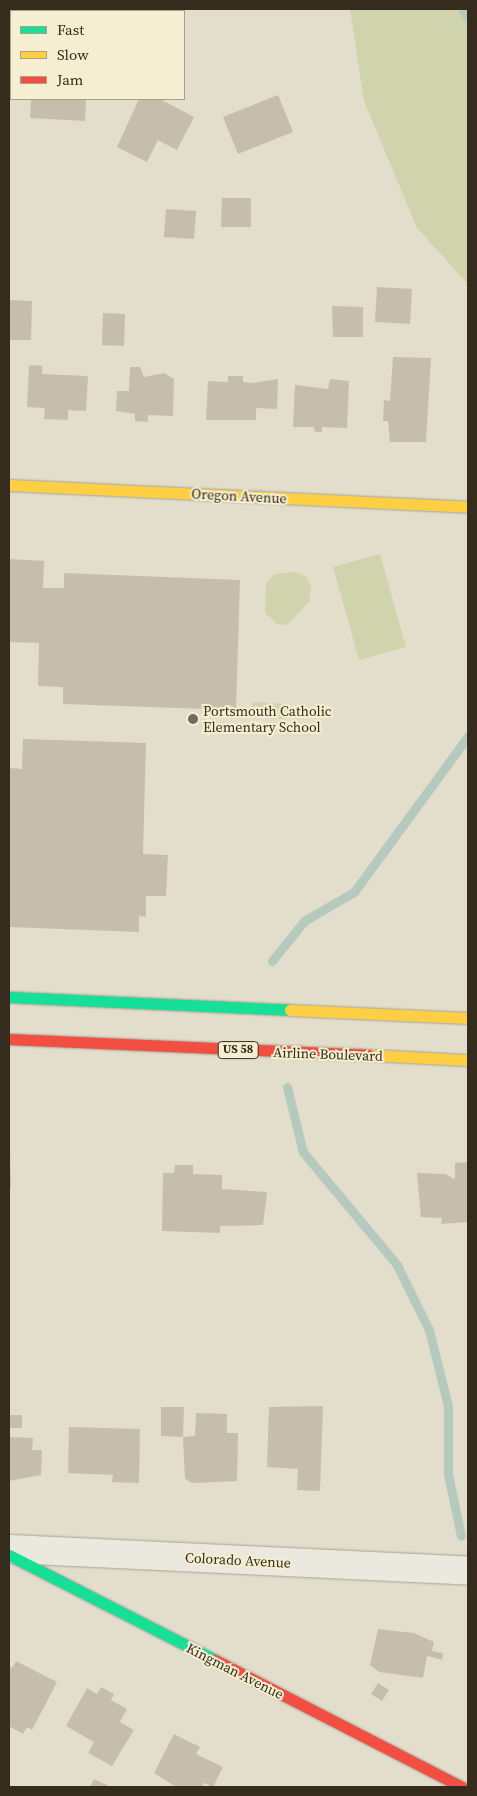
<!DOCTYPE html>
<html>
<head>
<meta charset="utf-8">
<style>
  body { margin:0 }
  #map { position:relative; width:477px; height:1796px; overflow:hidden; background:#e3decb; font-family:"Source Serif 4",serif }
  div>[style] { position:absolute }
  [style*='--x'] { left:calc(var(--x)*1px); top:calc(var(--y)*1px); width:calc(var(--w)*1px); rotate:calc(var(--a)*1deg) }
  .green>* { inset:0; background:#d0d4ad }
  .stream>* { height:9px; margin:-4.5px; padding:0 4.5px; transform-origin:4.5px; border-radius:4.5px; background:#b6c9bf }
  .building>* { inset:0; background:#c7bdac }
  .roads { filter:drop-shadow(0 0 1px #a8a395) drop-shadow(0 0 1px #a8a395) }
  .street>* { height:28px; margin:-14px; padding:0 14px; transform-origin:14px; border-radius:14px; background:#ebe8dd }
  .fast>* { height:11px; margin:-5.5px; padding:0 5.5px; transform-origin:5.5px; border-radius:5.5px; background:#16e098 }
  .slow>* { height:11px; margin:-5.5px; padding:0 5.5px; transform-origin:5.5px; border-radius:5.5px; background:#ffcf43 }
  .jam>* { height:11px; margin:-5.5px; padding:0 5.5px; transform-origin:5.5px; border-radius:5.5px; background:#f24e42 }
  .dots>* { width:14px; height:14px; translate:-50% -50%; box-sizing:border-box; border:2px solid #f5eed0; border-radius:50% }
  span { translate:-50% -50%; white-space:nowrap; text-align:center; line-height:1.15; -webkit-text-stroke:4px #f5eed0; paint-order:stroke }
  .shield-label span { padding:1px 4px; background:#f5eed0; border:1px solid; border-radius:4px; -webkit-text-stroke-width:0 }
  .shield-label { font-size:12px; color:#362c1d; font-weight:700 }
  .street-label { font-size:14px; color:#362c1d }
  .poi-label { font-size:14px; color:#362c1d }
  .left { translate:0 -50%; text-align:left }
  .frame { position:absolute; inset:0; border:10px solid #362c1d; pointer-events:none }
  .legend { position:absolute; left:10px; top:10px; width:175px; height:90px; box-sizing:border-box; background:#f5eed0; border:1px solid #a9a088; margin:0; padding:6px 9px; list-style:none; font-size:15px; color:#362c1d }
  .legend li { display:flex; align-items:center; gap:10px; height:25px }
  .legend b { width:25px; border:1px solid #a9a088 }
</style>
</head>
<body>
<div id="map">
  <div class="green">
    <i style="clip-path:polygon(350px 9px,468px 9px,468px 284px,417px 228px,364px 101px)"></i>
    <i style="clip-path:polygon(380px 554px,406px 647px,359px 660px,333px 567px)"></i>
    <i style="clip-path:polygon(294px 572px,307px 577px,311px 588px,309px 602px,287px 625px,277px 624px,265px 613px,266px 583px,275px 574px)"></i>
    <i style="clip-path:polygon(253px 702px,286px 704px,285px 719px,252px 717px)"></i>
  </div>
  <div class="stream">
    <i style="--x:462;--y:9;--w:11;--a:56"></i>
    <i style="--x:272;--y:961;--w:51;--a:-51.3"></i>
    <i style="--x:304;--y:921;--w:58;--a:-30.1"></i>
    <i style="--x:354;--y:892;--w:193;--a:-53.8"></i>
    <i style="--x:287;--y:1087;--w:67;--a:76.2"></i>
    <i style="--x:303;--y:1152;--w:147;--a:50.2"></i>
    <i style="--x:397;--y:1265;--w:72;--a:63.8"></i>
    <i style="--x:429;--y:1330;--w:78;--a:76"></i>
    <i style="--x:448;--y:1406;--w:68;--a:90"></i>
    <i style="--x:448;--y:1474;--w:63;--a:78.2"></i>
  </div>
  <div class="building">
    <i style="clip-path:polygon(278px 95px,293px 132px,238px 154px,223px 117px)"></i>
    <i style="clip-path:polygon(31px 99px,86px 99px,85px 121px,30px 118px)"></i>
    <i style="clip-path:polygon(139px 99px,160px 99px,194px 117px,177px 150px,158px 140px,147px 162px,117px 147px)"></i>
    <i style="clip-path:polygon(222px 198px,251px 198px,251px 227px,221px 227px)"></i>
    <i style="clip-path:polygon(166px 209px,196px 211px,194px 239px,164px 237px)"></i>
    <i style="clip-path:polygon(377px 287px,412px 289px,410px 324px,375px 322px)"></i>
    <i style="clip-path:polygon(10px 300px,32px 301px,31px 340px,9px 340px)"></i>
    <i style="clip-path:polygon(332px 306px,363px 307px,363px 337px,333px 337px)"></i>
    <i style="clip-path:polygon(103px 313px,125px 314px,124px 346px,102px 345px)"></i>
    <i style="clip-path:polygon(393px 357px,431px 358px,426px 442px,390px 442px,388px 421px,383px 421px,384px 400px,390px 401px)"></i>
    <i style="clip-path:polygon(29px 365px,42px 366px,42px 374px,88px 376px,86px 411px,68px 410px,68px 420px,44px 419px,45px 408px,27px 407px)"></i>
    <i style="clip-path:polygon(130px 367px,140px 367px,144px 377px,164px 373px,174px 379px,173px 416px,148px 415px,148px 422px,135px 421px,135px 414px,116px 411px,117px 391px,129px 391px)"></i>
    <i style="clip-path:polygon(228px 376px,243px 376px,243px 382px,253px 383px,278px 379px,277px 409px,256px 408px,256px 420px,206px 420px,208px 381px,228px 382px)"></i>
    <i style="clip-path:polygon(330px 379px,349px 381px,347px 428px,322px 427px,322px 432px,315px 432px,314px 427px,293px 427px,295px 385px,328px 389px)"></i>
    <i style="clip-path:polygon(9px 559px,44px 561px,43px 588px,64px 588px,64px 573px,240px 580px,236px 710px,63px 704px,63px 687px,38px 686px,39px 643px,9px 642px)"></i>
    <i style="clip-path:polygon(23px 739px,146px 743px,143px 854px,168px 855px,166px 896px,146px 896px,146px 917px,139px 916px,139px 932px,9px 927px,9px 768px,22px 769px)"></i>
    <i style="clip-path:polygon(9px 1151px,10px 1151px,11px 1188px,9px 1188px)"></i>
    <i style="clip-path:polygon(468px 1162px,468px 1222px,441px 1224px,442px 1218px,421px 1217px,417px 1173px,445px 1174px,455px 1179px,455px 1163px)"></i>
    <i style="clip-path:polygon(175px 1165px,193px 1165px,193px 1174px,222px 1175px,222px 1189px,267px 1192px,263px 1225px,220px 1226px,220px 1233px,162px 1231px,163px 1173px,174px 1173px)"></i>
    <i style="clip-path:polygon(323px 1406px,320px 1491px,297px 1490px,298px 1469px,267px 1467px,269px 1407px)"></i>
    <i style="clip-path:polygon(161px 1407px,184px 1407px,183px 1437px,195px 1436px,196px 1413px,227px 1414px,227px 1433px,238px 1433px,237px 1481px,192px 1483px,185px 1479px,183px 1437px,161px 1436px)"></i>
    <i style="clip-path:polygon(9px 1415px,22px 1415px,22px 1428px,9px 1428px)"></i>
    <i style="clip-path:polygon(69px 1427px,140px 1429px,139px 1483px,112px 1482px,113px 1475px,68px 1473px)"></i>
    <i style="clip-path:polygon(9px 1437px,33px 1438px,32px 1450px,42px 1450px,41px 1475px,9px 1481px)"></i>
    <i style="clip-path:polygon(378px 1629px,414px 1633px,434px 1642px,432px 1651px,443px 1653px,442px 1660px,427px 1656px,423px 1678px,379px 1672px,370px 1665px)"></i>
    <i style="clip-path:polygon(16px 1661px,57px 1682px,32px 1730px,27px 1727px,23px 1734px,9px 1726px,9px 1666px,12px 1668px)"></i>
    <i style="clip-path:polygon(378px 1683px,389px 1690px,382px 1701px,371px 1694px)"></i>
    <i style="clip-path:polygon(101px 1687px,114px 1694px,111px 1700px,127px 1709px,120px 1722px,134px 1730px,112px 1766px,88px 1753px,94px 1742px,66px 1726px,87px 1688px,97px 1694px)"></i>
    <i style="clip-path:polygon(174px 1734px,200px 1747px,196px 1754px,223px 1767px,213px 1787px,204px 1783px,202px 1787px,176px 1787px,154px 1773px)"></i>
    <i style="clip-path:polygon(94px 1779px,111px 1787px,90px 1787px)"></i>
  </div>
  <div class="roads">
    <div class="street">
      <i style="--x:9;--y:1549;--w:460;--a:2.7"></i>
    </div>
    <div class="fast">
      <i style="--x:9;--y:997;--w:281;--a:2.6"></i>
      <i style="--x:9;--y:1555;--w:231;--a:27"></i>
    </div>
    <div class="slow">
      <i style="--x:9;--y:485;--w:460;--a:2.7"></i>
      <i style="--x:290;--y:1010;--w:178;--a:2.6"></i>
      <i style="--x:369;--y:1055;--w:99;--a:2.9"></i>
    </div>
    <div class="jam">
      <i style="--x:9;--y:1039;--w:360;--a:2.5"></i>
      <i style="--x:215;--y:1660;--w:278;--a:27.2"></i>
    </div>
  </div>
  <div class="dots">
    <i style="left:193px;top:719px;background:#736a5a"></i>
  </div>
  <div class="shield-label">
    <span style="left:238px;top:1050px">US 58</span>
  </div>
  <div class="street-label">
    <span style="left:239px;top:496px;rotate:3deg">Oregon Avenue</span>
    <span style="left:328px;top:1054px;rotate:2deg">Airline Boulevard</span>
    <span style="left:238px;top:1560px;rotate:3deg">Colorado Avenue</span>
    <span style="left:235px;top:1671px;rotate:27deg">Kingman Avenue</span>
  </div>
  <div class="poi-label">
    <span class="left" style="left:203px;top:719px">Portsmouth Catholic<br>Elementary School</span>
  </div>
  <div class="frame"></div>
  <ul class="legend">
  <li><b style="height:6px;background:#16e098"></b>Fast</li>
  <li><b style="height:6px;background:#ffcf43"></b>Slow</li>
  <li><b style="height:6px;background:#f24e42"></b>Jam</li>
  </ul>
</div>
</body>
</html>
